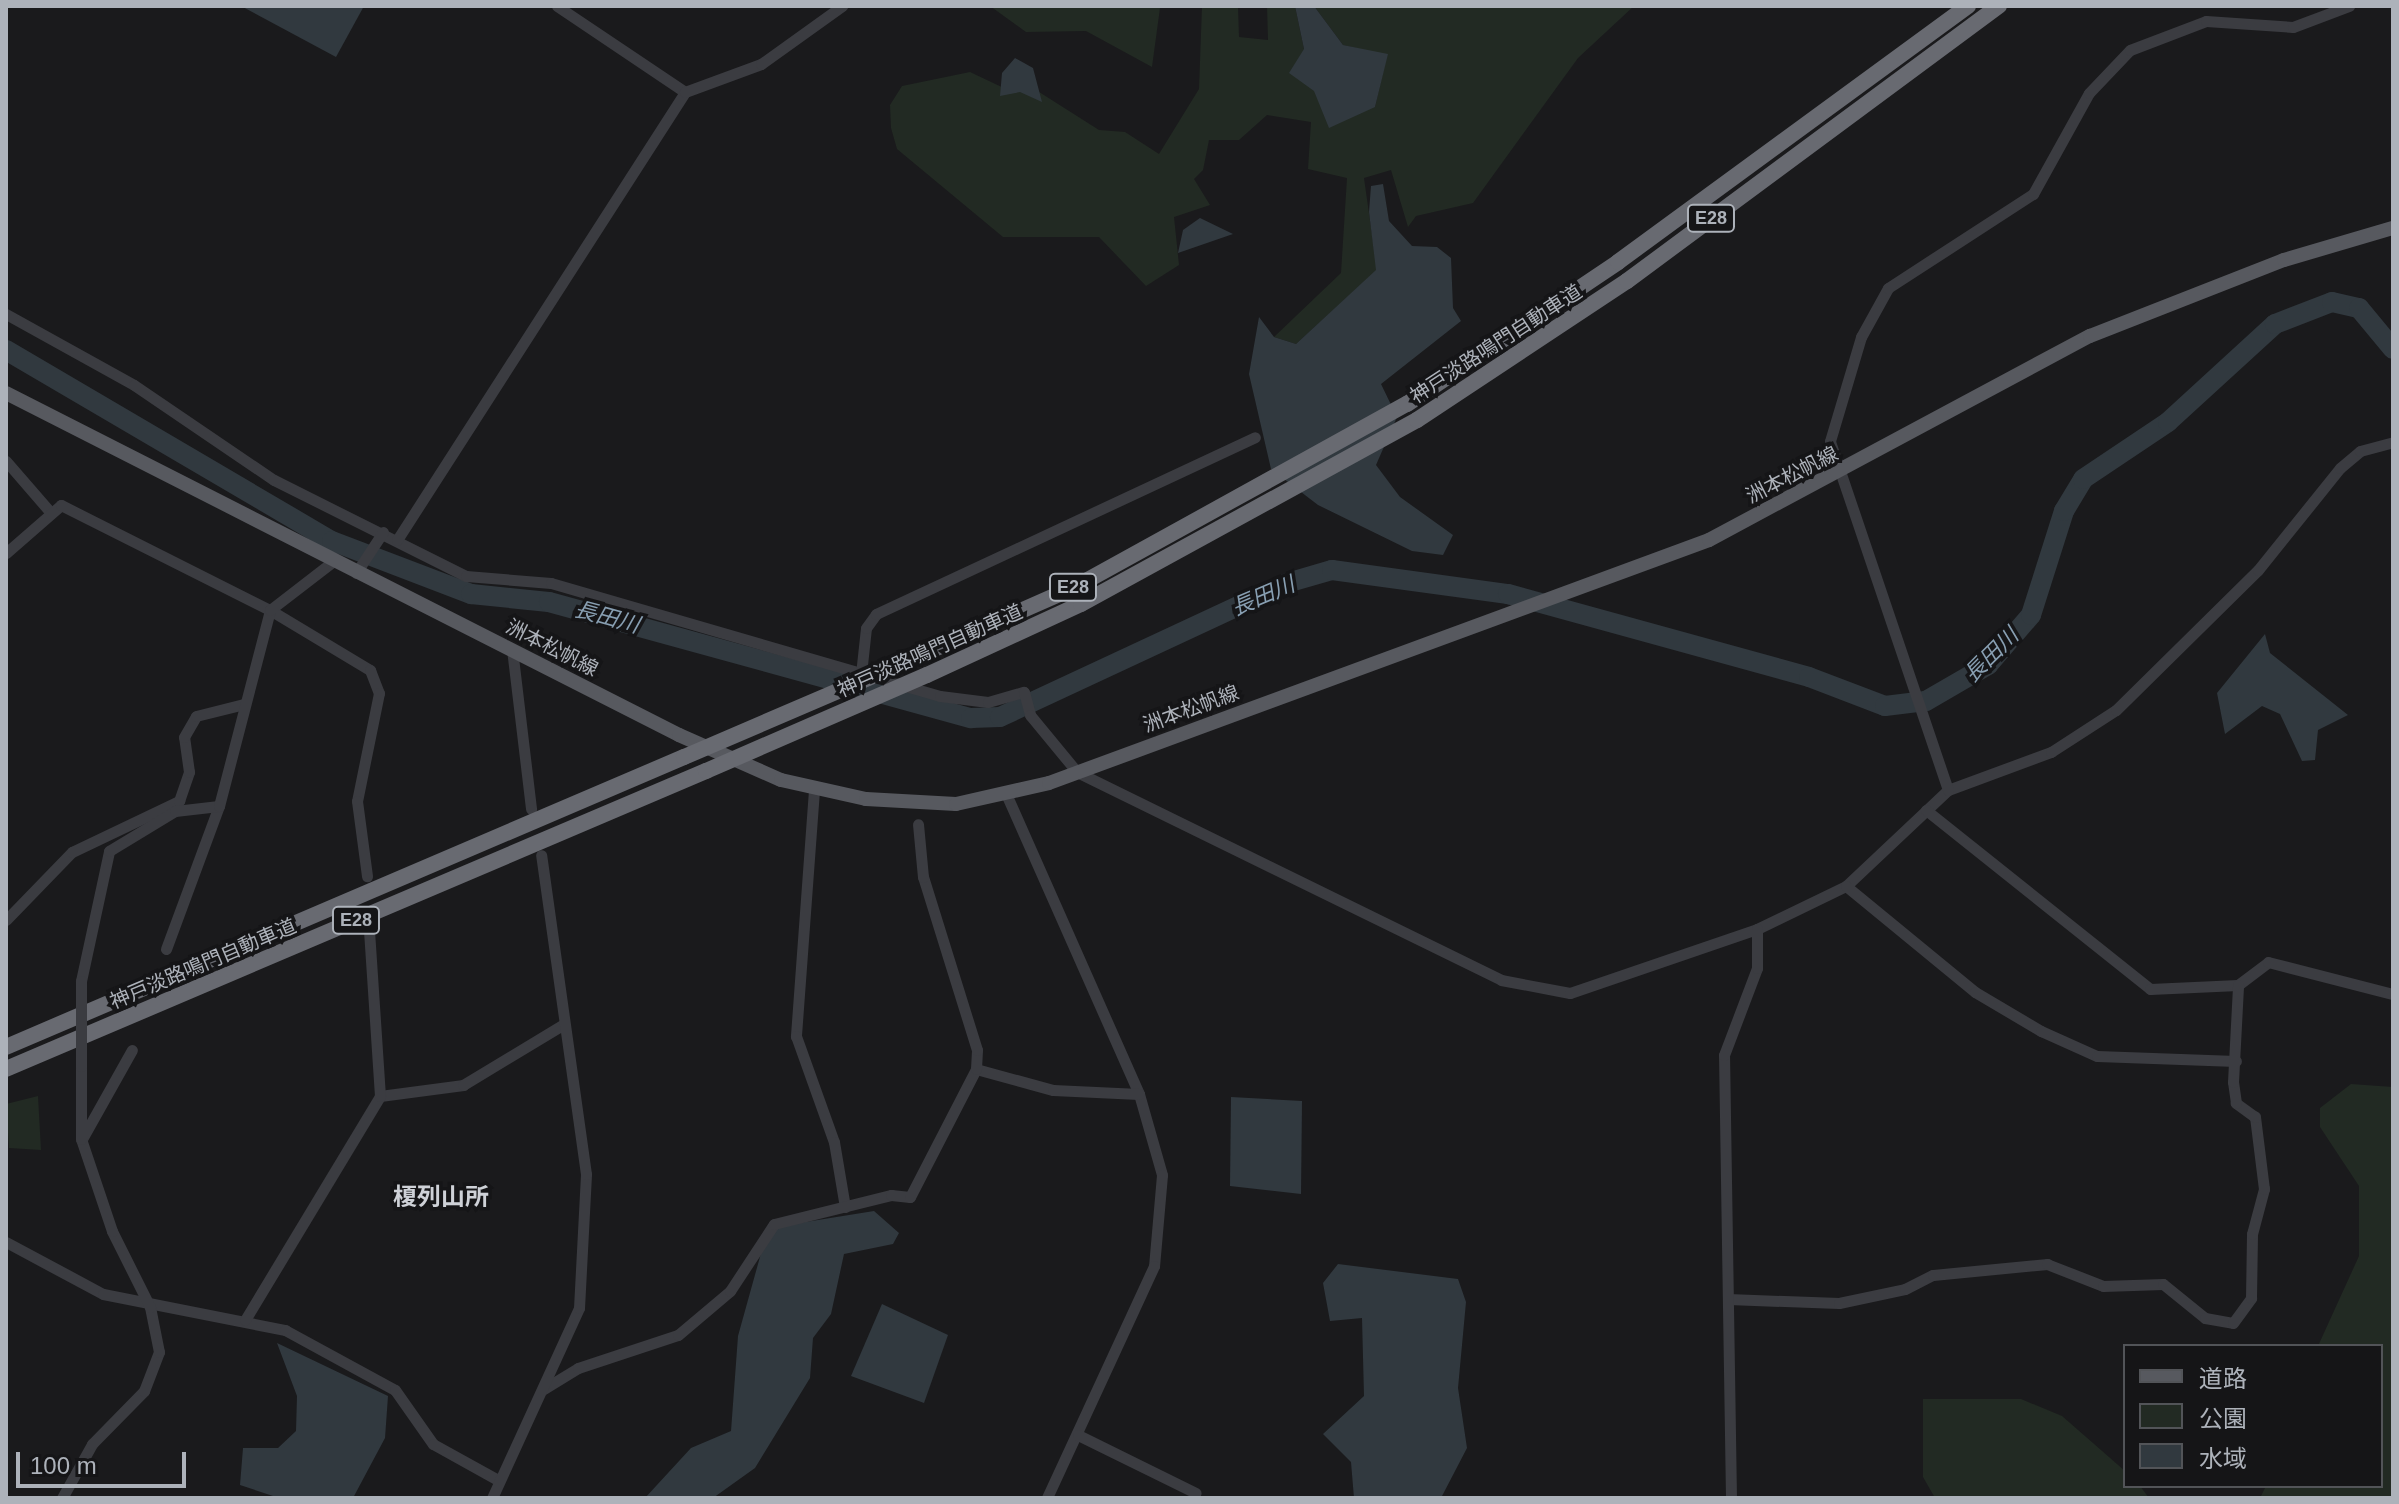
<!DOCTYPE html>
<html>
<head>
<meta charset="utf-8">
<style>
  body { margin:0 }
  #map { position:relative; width:2399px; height:1504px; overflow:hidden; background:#1a1a1c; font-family:Arial,"Noto Sans JP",sans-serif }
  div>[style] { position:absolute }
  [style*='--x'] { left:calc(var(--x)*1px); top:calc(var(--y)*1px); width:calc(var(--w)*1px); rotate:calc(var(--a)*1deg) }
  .green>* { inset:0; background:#222a23 }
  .water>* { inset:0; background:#31393f }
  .river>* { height:20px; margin:-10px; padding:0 10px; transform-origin:10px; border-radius:10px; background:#31393f }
  .minor>* { height:11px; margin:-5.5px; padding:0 5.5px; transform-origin:5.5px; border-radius:5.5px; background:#3b3c41 }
  .major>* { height:14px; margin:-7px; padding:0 7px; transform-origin:7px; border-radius:7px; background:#57595f }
  .highway>* { height:16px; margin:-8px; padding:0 8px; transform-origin:8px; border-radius:8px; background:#686a71 }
  .minor-bridge>* { height:11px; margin:-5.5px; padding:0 5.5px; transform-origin:5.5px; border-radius:5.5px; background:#3b3c41 }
  .highway-bridge>* { height:16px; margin:-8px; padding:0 8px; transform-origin:8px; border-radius:8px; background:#686a71 }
  span { translate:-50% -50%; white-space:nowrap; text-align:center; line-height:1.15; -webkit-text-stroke:7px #151517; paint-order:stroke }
  .shield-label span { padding:2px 6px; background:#151517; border:2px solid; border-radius:6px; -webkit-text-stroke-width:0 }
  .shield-label { font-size:18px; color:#adb2ba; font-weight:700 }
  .street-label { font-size:20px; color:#adb2ba }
  .water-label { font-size:22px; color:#889fb2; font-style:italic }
  .quarter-label { font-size:24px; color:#ced1d7; font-weight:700 }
  .frame { position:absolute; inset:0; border:8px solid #adb2ba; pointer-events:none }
  .legend { position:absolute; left:2123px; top:1344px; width:260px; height:144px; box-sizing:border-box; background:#151517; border:2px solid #525458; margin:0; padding:10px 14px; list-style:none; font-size:24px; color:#adb2ba }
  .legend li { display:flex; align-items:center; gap:16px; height:40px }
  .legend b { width:40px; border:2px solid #525458 }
  .scale { position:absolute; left:16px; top:1452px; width:170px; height:36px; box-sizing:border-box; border:4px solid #adb2ba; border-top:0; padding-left:10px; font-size:24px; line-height:28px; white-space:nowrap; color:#adb2ba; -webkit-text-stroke:6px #151517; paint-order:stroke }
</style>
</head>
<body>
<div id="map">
  <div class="green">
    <i style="clip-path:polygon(990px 6px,1160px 8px,1152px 67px,1086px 31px,1026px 32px)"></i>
    <i style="clip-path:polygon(1202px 6px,1238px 6px,1239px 37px,1268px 40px,1267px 6px,1295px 6px,1304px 49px,1375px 107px,1387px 55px,1343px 45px,1314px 6px,1634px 6px,1578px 58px,1473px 203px,1416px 216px,1408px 227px,1391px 170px,1364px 178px,1377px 270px,1296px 344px,1274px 337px,1341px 273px,1347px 178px,1308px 169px,1311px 122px,1267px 115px,1239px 140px,1209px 140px,1203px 170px,1194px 179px,1210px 205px,1174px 217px,1179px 265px,1146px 286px,1099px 237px,1003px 237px,897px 149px,891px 128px,890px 105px,902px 86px,970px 72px,1008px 90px,1036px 90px,1099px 130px,1125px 132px,1159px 154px,1199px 89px)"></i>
    <i style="clip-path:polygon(2351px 1084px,2393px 1087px,2393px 1498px,2260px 1498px,2266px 1486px,2381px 1486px,2381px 1346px,2318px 1346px,2359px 1256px,2359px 1186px,2320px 1127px,2320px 1108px)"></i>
    <i style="clip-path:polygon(38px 1096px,41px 1150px,9px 1148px,6px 1104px)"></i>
    <i style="clip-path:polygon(1923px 1399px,2021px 1399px,2062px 1416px,2125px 1471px,2125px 1486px,2140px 1486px,2149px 1498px,1935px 1498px,1923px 1477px)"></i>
  </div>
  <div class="water">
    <i style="clip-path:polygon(241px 6px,364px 6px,336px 57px)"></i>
    <i style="clip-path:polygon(1295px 6px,1314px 6px,1343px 45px,1388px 54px,1375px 107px,1329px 128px,1314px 91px,1289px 73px,1304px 49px)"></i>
    <i style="clip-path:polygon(1015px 58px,1033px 68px,1042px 102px,1020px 92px,1000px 96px,1002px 73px)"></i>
    <i style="clip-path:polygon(1383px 184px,1389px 221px,1412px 246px,1437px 247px,1451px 258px,1453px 308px,1461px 321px,1381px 384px,1397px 417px,1376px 465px,1400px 497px,1453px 535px,1443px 555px,1412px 551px,1318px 505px,1271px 469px,1249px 374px,1259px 317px,1274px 337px,1296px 344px,1376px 270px,1369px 212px,1371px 186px)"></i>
    <i style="clip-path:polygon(1200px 218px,1233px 234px,1178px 253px,1183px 230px)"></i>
    <i style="clip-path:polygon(2265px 634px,2270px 653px,2348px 715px,2318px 730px,2315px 760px,2302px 761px,2280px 714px,2262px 706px,2225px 734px,2217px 693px)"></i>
    <i style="clip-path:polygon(1231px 1097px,1302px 1101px,1301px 1194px,1230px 1186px)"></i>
    <i style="clip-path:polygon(874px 1211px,899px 1233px,893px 1244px,844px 1254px,831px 1314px,813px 1338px,810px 1378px,755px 1468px,713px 1498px,645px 1498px,691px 1448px,731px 1431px,738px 1336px,768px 1228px)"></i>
    <i style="clip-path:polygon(1338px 1264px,1458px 1279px,1466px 1302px,1458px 1388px,1467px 1448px,1441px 1498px,1354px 1498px,1351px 1462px,1323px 1434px,1364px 1396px,1362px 1318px,1330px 1321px,1323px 1283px)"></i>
    <i style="clip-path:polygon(882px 1304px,948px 1335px,924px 1403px,851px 1376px)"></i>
    <i style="clip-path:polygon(277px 1343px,388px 1396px,385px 1438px,353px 1498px,279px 1498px,240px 1485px,243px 1448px,278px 1448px,296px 1431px,297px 1396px)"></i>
  </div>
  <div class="river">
    <i style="--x:6;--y:350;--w:378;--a:30.4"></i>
    <i style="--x:332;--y:541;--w:149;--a:20.9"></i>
    <i style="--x:471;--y:594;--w:78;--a:5.9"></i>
    <i style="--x:549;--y:602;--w:438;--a:15.4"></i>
    <i style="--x:971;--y:718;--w:29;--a:-2"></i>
    <i style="--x:1000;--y:717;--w:317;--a:-25"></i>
    <i style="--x:1287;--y:583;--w:47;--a:-16.1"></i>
    <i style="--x:1332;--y:570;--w:178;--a:7.8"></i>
    <i style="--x:1508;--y:594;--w:312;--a:15.4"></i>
    <i style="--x:1809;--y:677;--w:81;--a:20.9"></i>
    <i style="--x:1885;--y:706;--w:41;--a:-7"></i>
    <i style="--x:1926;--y:701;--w:72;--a:-30.1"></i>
    <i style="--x:1988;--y:665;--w:66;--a:-49.3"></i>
    <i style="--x:2031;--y:615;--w:109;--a:-72.4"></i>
    <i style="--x:2064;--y:511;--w:37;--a:-59"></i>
    <i style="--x:2083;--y:479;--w:102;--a:-33.8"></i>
    <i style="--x:2168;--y:422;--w:145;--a:-42.5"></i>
    <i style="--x:2275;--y:324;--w:61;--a:-21.1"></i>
    <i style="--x:2332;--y:302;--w:28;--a:13"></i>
    <i style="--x:2359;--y:308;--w:53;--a:50.3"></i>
  </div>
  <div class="minor">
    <i style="--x:557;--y:6;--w:154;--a:33.9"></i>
    <i style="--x:6;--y:314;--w:146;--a:29"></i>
    <i style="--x:134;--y:385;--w:169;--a:34.2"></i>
    <i style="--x:274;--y:480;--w:215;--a:26.6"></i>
    <i style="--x:466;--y:576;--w:85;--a:4.7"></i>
    <i style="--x:551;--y:583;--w:405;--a:16.2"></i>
    <i style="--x:940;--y:696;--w:48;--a:7.1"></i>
    <i style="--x:988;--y:702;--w:37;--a:-16"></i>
    <i style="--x:1024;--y:692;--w:24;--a:75"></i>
    <i style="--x:1030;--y:715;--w:74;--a:50.5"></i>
    <i style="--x:1077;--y:772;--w:472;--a:26.1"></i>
    <i style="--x:1501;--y:980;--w:70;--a:10.7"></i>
    <i style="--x:1570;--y:993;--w:198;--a:-18.9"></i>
    <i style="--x:1757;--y:929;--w:99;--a:-25.8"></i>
    <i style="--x:1846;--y:886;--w:140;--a:-43.3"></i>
    <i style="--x:1948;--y:790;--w:110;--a:-20.3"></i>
    <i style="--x:2051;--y:752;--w:77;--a:-32.9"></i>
    <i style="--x:2116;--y:710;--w:199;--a:-44.6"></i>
    <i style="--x:2258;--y:570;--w:131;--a:-51.2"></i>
    <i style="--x:2340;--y:468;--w:26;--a:-40"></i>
    <i style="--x:2360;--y:451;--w:34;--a:-15"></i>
    <i style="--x:6;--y:461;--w:69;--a:49.1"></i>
    <i style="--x:397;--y:540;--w:533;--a:-57.26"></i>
    <i style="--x:685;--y:92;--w:81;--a:-20.2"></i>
    <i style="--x:761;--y:64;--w:100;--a:-35.6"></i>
    <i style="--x:6;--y:553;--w:73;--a:-41.1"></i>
    <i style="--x:61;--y:505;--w:234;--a:26.7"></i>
    <i style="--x:270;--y:610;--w:117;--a:31"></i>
    <i style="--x:370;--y:670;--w:25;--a:69"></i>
    <i style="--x:379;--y:693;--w:110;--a:101.5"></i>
    <i style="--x:357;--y:801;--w:76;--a:82.4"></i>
    <i style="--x:356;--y:573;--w:49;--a:-56.6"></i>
    <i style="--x:512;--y:649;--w:161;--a:83.2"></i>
    <i style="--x:861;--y:674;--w:46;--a:-83.8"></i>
    <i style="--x:866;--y:628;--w:17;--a:-54"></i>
    <i style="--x:876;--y:614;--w:418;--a:-25"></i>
    <i style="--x:814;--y:790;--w:247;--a:94.2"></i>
    <i style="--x:796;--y:1036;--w:113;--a:70.3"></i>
    <i style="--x:834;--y:1142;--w:66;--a:80.4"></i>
    <i style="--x:1948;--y:790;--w:368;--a:-108.7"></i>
    <i style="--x:1830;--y:441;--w:109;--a:-73.4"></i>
    <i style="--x:1861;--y:337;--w:56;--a:-61.1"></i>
    <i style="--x:1888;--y:288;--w:173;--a:-33"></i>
    <i style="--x:2033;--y:194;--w:115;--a:-61"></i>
    <i style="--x:2089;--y:93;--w:59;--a:-46.4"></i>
    <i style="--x:2130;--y:50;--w:81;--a:-20.9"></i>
    <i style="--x:2206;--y:21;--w:87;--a:3.9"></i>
    <i style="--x:2293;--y:27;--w:60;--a:-20.6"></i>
    <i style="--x:1007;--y:796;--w:326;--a:66.1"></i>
    <i style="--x:1139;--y:1094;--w:84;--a:74.1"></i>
    <i style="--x:1162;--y:1175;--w:91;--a:95"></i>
    <i style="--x:1154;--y:1266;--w:255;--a:114.8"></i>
    <i style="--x:1926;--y:810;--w:287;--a:38.6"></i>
    <i style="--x:2150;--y:989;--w:88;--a:-2.6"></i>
    <i style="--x:2238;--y:985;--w:38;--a:-37"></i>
    <i style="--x:2268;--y:962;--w:129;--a:14.4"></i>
    <i style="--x:1846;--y:886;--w:167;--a:39.4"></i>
    <i style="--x:1975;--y:992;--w:77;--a:30.6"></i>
    <i style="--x:2041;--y:1031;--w:61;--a:24.1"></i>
    <i style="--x:2097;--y:1056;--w:139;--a:2.1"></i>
    <i style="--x:6;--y:920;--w:95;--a:-45.9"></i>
    <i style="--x:72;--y:852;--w:119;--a:-25.5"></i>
    <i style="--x:179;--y:801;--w:31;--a:-71"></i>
    <i style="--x:189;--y:772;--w:35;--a:-98"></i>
    <i style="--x:184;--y:737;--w:24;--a:-60"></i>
    <i style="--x:196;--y:716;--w:49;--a:-14"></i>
    <i style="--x:166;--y:949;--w:153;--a:-69.7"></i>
    <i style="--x:81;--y:981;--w:133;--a:-77.8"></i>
    <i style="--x:109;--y:851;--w:77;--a:-31.2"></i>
    <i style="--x:175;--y:811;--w:44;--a:-6.5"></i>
    <i style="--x:219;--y:806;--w:203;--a:-75.4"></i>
    <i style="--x:270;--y:610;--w:78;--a:-37.7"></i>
    <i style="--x:976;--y:1069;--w:80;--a:15.3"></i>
    <i style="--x:1053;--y:1090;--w:86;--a:2.7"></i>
    <i style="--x:380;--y:1096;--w:84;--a:-7.5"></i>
    <i style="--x:463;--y:1085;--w:118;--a:-31.1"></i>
    <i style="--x:82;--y:1139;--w:102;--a:-60.7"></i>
    <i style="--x:6;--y:1242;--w:110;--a:28.2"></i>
    <i style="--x:103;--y:1294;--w:186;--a:11.2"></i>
    <i style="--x:285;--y:1330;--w:125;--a:28.6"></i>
    <i style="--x:395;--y:1390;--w:66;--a:54.9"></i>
    <i style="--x:433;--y:1444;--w:74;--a:29"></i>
    <i style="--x:1728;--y:1299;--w:111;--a:2.1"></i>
    <i style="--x:1839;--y:1303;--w:67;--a:-12"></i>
    <i style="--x:1905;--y:1289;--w:31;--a:-27"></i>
    <i style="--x:1933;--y:1275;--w:115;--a:-5.5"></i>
    <i style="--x:2047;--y:1264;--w:60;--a:21.4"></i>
    <i style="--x:2103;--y:1286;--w:60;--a:-1.9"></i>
    <i style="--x:2163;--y:1284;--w:54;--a:39"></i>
    <i style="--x:2205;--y:1318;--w:28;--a:10"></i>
    <i style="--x:2233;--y:1323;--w:31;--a:-54"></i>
    <i style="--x:2251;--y:1298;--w:64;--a:-89.1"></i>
    <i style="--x:2252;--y:1234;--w:47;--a:-75.1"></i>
    <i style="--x:2264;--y:1189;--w:73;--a:-97.1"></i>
    <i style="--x:2255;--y:1117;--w:24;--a:-144"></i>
    <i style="--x:2236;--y:1103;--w:21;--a:-98"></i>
    <i style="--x:2233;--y:1082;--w:97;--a:-87"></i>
    <i style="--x:245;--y:1320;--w:262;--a:-58.9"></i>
    <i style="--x:380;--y:1096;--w:164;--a:-93.8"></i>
    <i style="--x:542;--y:1390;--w:42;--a:-31.4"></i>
    <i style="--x:578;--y:1368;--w:105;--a:-18.3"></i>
    <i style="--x:678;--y:1335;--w:68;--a:-40.2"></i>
    <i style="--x:730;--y:1291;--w:80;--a:-56.7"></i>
    <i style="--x:774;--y:1224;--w:121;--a:-13.9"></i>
    <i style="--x:891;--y:1195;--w:19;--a:6"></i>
    <i style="--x:910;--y:1197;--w:144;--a:-62.7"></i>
    <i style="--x:976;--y:1069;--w:19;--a:-87"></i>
    <i style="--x:977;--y:1050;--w:181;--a:-107.3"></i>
    <i style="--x:923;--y:877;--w:53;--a:-95.4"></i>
    <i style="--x:1078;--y:1435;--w:131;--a:26.2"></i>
    <i style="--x:62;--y:1498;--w:62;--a:-60.9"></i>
    <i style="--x:92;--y:1444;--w:74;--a:-45.5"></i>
    <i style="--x:144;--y:1391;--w:42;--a:-69"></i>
    <i style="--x:159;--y:1352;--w:46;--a:-101.3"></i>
    <i style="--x:150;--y:1307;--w:85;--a:-116.6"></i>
    <i style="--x:112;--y:1231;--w:97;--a:-108.6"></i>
    <i style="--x:81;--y:1139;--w:73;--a:-90"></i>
    <i style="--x:492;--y:1498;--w:209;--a:-65.4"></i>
    <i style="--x:579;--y:1308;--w:134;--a:-87"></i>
    <i style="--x:586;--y:1174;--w:322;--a:-98"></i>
    <i style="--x:1731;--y:1498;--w:443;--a:-90.9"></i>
    <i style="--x:1724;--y:1055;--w:93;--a:-69.2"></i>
    <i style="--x:1757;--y:968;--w:39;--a:-90"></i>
  </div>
  <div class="major">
    <i style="--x:6;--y:393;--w:755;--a:26.94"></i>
    <i style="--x:679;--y:735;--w:111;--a:23.8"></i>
    <i style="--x:781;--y:780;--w:87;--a:12.6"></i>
    <i style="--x:866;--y:799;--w:90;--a:3.2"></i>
    <i style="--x:956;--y:804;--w:95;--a:-12.7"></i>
    <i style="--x:1049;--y:783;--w:703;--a:-20.21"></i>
    <i style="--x:1709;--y:540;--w:432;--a:-28.2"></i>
    <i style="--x:2090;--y:336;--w:208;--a:-21.4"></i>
    <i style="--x:2284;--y:260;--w:114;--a:-16.4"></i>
  </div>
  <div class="highway">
    <i style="--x:889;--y:669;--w:203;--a:-23.8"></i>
    <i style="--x:1075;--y:587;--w:379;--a:-28.9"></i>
    <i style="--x:1407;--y:404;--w:254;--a:-33.9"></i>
    <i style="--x:1618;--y:262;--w:434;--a:-36.2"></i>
    <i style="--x:927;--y:675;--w:170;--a:-24.8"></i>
    <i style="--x:1081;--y:604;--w:383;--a:-28.7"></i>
    <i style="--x:1417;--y:420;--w:252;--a:-33.5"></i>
    <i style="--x:1627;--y:281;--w:463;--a:-36.5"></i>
    <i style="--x:6;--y:1047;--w:737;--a:-23.16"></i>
    <i style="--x:6;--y:1069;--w:761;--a:-23.06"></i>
  </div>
  <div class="minor-bridge">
    <i style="--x:81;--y:1066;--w:85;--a:-90"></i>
  </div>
  <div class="highway-bridge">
    <i style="--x:684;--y:757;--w:223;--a:-23.2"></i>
    <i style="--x:706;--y:771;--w:241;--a:-23.5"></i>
  </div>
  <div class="shield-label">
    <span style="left:1711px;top:218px">E28</span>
    <span style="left:1073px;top:587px">E28</span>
    <span style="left:356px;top:920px">E28</span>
  </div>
  <div class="street-label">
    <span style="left:1496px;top:344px;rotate:-33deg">神戸淡路鳴門自動車道</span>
    <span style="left:1792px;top:475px;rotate:-27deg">洲本松帆線</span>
    <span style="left:552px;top:648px;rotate:27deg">洲本松帆線</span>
    <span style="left:930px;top:651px;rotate:-24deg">神戸淡路鳴門自動車道</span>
    <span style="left:1191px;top:709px;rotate:-20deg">洲本松帆線</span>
    <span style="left:203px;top:964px;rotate:-23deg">神戸淡路鳴門自動車道</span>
  </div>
  <div class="water-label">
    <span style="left:1263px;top:596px;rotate:-23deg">長田川</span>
    <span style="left:607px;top:617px;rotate:15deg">長田川</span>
    <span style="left:1991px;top:655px;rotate:-45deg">長田川</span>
  </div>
  <div class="quarter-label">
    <span style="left:441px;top:1197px">榎列山所</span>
  </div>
  <div class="frame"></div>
  <ul class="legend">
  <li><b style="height:10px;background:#57595f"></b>道路</li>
  <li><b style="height:22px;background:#222a23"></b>公園</li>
  <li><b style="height:22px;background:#31393f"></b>水域</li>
  </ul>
  <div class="scale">100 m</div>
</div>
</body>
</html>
